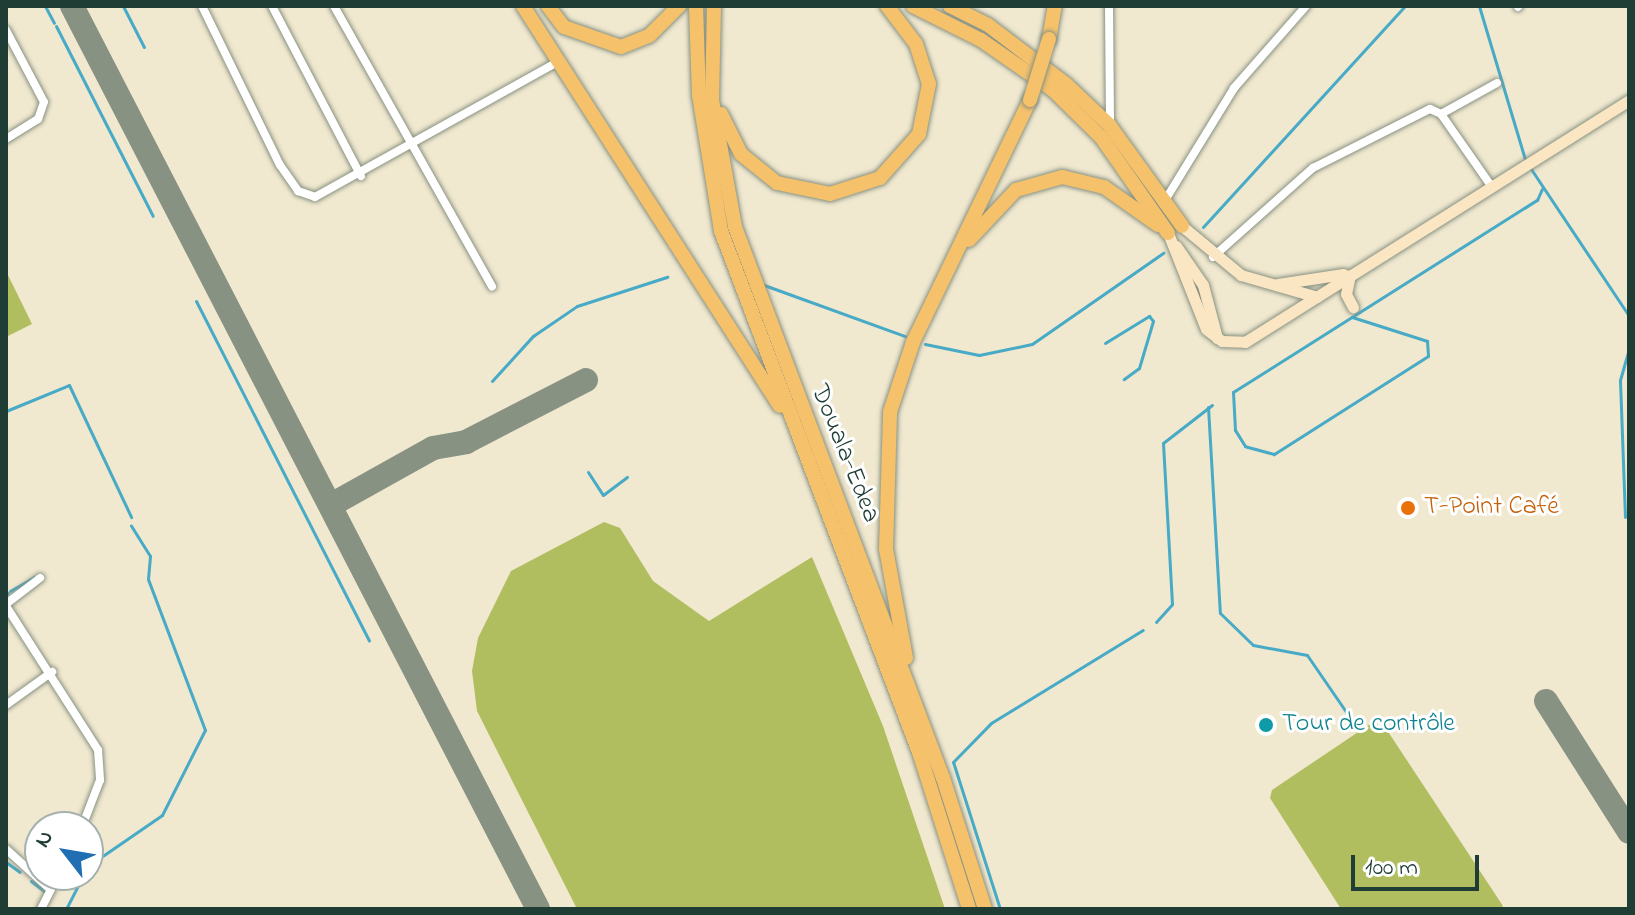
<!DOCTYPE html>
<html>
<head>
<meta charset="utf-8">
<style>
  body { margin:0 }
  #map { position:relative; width:1635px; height:915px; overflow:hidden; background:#f0e8cf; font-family:"Indie Flower",sans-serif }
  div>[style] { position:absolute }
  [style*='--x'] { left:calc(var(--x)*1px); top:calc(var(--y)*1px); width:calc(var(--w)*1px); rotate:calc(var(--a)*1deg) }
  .green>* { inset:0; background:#b0be60 }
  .stream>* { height:3px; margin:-1.5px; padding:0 1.5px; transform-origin:1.5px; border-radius:1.5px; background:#47aac6 }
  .taxiway>* { height:24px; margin:-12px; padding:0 12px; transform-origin:12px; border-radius:12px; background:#889282 }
  .roads { filter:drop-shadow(0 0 2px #889282) drop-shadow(0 0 2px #889282) }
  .street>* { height:8px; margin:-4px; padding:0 4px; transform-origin:4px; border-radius:4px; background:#fff }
  .secondary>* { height:11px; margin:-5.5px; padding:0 5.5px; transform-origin:5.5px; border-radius:5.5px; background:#fbe6c4 }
  .highway>* { height:14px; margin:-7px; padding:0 7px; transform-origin:7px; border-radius:7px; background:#f5c16b }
  .bridges { filter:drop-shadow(0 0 2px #889282) drop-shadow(0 0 2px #889282) }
  .highway-bridge>* { height:14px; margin:-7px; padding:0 7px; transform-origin:7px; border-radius:7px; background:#f5c16b }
  .dots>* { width:22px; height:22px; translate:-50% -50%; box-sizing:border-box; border:4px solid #fff; border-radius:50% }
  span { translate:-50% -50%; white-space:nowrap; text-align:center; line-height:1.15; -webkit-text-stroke:6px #fff; paint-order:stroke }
  .street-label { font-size:26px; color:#1f3d34 }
  .food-label { font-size:26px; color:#c56008 }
  .left { translate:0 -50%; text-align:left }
  .culture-label { font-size:26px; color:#0d838f }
  .frame { position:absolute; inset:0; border:8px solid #1f3d34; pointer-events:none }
  .north { position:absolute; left:24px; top:811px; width:80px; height:80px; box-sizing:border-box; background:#fff; border:2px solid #a5b1ae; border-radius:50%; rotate:301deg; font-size:22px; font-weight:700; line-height:32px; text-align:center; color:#1f3d34 }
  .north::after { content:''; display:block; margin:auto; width:28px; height:36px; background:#1f6fb2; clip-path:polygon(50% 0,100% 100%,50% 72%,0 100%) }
  .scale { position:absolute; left:1351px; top:855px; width:128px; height:36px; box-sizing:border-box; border:4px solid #1f3d34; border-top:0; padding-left:10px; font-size:24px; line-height:28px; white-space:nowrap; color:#1f3d34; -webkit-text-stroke:6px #fff; paint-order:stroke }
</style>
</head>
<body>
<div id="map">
  <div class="green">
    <i style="clip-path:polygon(6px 271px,32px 324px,6px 337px)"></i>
    <i style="clip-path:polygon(604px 522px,620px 528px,653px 581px,709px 621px,812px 557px,883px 726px,945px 909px,577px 909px,477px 711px,472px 671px,478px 638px,511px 571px)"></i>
    <i style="clip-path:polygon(1379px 718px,1503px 906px,1499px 909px,1341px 909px,1270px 798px,1272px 790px)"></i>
  </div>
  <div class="stream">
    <i style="--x:45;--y:6;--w:19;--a:62"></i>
    <i style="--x:123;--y:6;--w:46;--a:62.9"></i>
    <i style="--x:1479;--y:6;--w:160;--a:73.3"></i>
    <i style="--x:56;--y:26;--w:213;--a:63"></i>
    <i style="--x:1529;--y:166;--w:180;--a:56.3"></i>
    <i style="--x:1203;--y:227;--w:299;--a:-47.6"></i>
    <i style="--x:764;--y:285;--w:150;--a:19.9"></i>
    <i style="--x:196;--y:301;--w:381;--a:63"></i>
    <i style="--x:1352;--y:317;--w:79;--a:17.7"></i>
    <i style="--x:1427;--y:341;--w:15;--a:86"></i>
    <i style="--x:1428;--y:356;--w:183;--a:147.5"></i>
    <i style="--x:1274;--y:454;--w:30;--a:-165"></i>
    <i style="--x:1245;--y:446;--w:19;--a:-122"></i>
    <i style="--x:1235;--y:430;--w:38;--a:-93"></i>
    <i style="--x:1233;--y:392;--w:360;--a:-32.3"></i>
    <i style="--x:1537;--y:200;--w:12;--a:-66"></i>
    <i style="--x:1105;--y:343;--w:52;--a:-31.5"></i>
    <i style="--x:1149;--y:316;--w:6;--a:51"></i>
    <i style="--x:1153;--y:321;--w:49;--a:106.6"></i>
    <i style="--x:1139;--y:368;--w:19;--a:144"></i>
    <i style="--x:925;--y:344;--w:55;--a:11.5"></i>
    <i style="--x:979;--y:355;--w:54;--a:-11.7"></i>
    <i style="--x:1032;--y:344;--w:160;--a:-34.8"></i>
    <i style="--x:492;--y:381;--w:61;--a:-47.7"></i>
    <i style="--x:533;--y:336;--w:53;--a:-34.3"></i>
    <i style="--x:577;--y:306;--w:95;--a:-17.9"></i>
    <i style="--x:1208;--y:407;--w:206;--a:86.7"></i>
    <i style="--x:1220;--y:613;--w:46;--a:44.1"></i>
    <i style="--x:1253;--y:645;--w:55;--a:10.5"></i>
    <i style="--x:1307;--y:655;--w:74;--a:55.5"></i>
    <i style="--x:6;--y:411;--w:68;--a:-22.4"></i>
    <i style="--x:69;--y:385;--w:146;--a:64.8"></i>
    <i style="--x:588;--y:472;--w:27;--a:57"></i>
    <i style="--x:603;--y:495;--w:30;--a:-37"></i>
    <i style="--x:1625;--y:517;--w:137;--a:-92.1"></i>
    <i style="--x:1620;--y:380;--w:33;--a:-74"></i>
    <i style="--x:10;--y:591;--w:28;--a:-30"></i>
    <i style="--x:6;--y:594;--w:2;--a:-27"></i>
    <i style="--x:1156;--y:622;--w:24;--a:-48"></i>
    <i style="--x:1172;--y:604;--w:161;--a:-93.2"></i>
    <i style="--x:1163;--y:443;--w:62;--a:-37.8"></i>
    <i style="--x:6;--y:862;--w:17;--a:36"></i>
    <i style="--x:88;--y:866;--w:90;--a:-34.6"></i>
    <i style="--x:162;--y:815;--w:95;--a:-63.2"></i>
    <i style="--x:205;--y:730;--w:161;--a:-110.7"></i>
    <i style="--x:148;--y:579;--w:23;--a:-85"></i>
    <i style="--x:150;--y:556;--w:36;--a:-122"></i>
    <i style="--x:31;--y:881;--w:18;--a:38"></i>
    <i style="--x:66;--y:909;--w:38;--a:-63"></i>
    <i style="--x:1000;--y:909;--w:154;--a:-107.7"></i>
    <i style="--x:953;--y:762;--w:54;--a:-45.7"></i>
    <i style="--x:991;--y:723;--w:178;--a:-31.5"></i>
  </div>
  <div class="taxiway">
    <i style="--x:72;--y:6;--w:1016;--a:62.7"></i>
    <i style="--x:331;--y:505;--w:117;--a:-29.2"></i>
    <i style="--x:433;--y:448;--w:34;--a:-10"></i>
    <i style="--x:466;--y:442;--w:135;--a:-27.3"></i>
    <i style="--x:1546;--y:701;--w:155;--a:57.6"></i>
  </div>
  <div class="roads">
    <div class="street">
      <i style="--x:202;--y:6;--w:177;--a:63.9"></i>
      <i style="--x:280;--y:165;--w:32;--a:55"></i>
      <i style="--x:298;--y:191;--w:18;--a:19"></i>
      <i style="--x:315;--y:197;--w:276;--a:-29.1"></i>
      <i style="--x:272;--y:6;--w:192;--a:62.4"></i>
      <i style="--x:334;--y:6;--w:322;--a:60.6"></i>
      <i style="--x:1109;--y:6;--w:120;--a:89.5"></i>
      <i style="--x:1518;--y:7;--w:1;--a:-45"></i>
      <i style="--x:6;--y:30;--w:81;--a:62.2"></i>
      <i style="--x:44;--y:102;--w:18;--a:109"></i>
      <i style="--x:38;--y:119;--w:38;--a:148"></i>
      <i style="--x:1441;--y:114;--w:64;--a:-29"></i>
      <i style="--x:1164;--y:202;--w:134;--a:-58.4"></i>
      <i style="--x:1234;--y:88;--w:109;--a:-48.7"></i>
      <i style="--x:1213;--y:257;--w:134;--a:-41.7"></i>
      <i style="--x:1313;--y:168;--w:131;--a:-26.8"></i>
      <i style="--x:1430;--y:109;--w:12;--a:24"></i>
      <i style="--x:1441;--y:114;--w:89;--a:55.1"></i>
      <i style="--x:6;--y:604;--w:43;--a:-37.4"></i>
      <i style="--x:6;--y:606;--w:171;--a:57.4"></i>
      <i style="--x:98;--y:750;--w:30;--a:86"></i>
      <i style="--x:100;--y:780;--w:50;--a:111"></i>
      <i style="--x:6;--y:705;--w:57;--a:-35.7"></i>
      <i style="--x:6;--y:849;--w:59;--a:42.3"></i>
      <i style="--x:41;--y:909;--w:38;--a:-63"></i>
    </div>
    <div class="secondary">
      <i style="--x:1182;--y:226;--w:77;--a:39.7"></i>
      <i style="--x:1241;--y:275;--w:79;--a:16.1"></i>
      <i style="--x:1168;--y:233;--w:103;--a:68.4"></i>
      <i style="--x:1206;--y:329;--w:20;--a:37"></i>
      <i style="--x:1222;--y:341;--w:23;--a:2"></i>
      <i style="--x:1245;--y:342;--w:454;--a:-32.2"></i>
      <i style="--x:1176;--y:246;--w:47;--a:55.3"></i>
      <i style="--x:1203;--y:285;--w:55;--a:75.2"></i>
      <i style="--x:1350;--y:275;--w:19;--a:102"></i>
      <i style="--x:1346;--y:294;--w:15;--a:62"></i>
      <i style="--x:1278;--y:284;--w:66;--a:-8.7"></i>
    </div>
    <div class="highway">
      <i style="--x:523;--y:6;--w:475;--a:57.3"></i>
      <i style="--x:548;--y:6;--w:26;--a:53"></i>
      <i style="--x:564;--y:27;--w:60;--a:19.3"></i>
      <i style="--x:621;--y:47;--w:31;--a:-22"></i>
      <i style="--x:650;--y:35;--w:41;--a:-45"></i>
      <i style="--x:696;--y:6;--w:89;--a:88.1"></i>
      <i style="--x:699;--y:95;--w:138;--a:80.8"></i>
      <i style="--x:721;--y:231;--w:561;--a:69.2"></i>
      <i style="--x:920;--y:755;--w:162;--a:72.3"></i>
      <i style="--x:714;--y:6;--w:94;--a:91.2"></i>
      <i style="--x:712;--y:100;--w:129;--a:79.7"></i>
      <i style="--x:735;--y:227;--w:589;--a:69.32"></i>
      <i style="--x:943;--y:778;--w:138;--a:72.2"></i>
      <i style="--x:913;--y:6;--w:76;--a:26.6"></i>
      <i style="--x:981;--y:40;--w:88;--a:34.8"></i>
      <i style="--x:1053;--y:90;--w:67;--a:44.4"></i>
      <i style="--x:1101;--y:137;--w:117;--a:55.1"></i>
      <i style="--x:950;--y:6;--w:42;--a:26.6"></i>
      <i style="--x:988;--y:25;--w:99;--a:37.2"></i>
      <i style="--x:1067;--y:85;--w:59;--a:43.6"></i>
      <i style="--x:1110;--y:126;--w:123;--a:54.2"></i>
      <i style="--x:1049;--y:39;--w:34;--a:-80"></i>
      <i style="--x:721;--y:114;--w:45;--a:63.4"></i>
      <i style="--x:741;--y:154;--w:46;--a:38.9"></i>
      <i style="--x:777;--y:183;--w:54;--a:11.7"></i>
      <i style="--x:830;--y:194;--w:52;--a:-17.7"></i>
      <i style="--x:880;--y:178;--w:59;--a:-48.4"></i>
      <i style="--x:919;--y:134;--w:51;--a:-78.7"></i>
      <i style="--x:929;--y:84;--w:42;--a:-108"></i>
      <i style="--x:916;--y:44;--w:48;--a:-127.3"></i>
      <i style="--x:969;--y:240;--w:69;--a:-46.8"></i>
      <i style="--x:1016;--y:190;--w:48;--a:-15.8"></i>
      <i style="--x:1062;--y:177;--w:43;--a:13.4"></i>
      <i style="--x:1104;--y:187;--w:66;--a:35.1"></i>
      <i style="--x:906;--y:658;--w:111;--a:-100.4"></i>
      <i style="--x:886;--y:549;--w:137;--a:-88.3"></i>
      <i style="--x:890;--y:412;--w:74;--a:-71.8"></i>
      <i style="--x:913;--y:342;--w:269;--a:-64.2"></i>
    </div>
  </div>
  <div class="bridges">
    <div class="highway-bridge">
      <i style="--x:1030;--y:100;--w:64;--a:-72.7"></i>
    </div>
  </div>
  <div class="dots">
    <i style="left:1408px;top:508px;background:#e8710a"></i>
    <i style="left:1266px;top:725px;background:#0f9aa8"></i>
  </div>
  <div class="street-label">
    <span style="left:844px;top:454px;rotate:68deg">Douala-Edea</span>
  </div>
  <div class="food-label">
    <span class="left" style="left:1424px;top:508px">T-Point Café</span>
  </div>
  <div class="culture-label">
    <span class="left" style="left:1282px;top:725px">Tour de contrôle</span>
  </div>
  <div class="frame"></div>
  <div class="north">N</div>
  <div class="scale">100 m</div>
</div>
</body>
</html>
